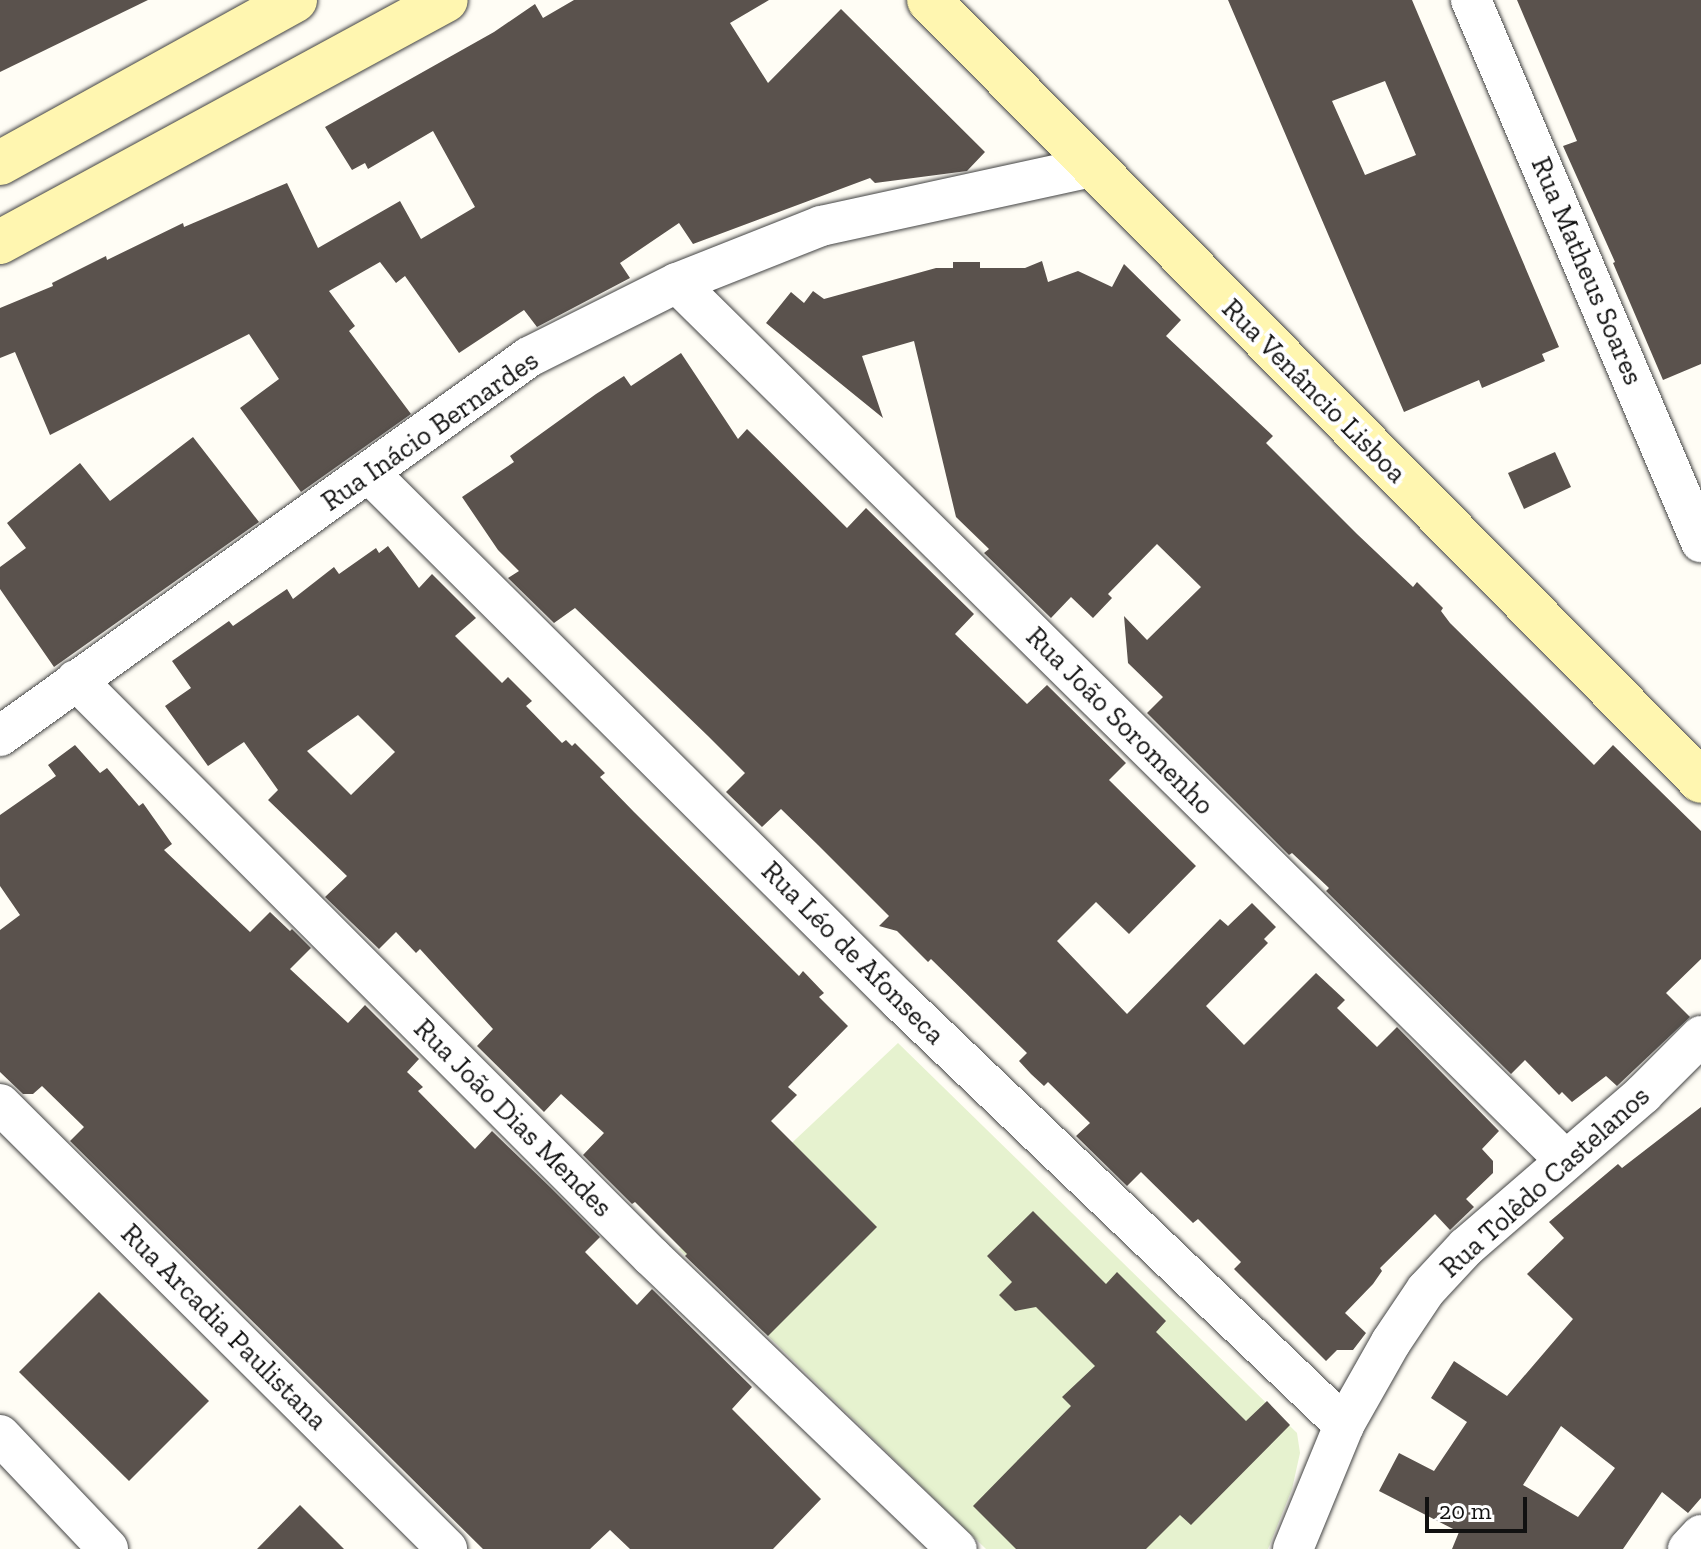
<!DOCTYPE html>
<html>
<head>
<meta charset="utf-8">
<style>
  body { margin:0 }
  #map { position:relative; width:1701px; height:1549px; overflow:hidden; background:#fffdf5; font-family:"Zilla Slab",serif }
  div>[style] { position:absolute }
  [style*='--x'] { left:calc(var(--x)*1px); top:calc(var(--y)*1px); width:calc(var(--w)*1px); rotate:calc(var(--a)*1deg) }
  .pitch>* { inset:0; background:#e6f2cf }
  .building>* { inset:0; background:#5a524d }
  .roads { filter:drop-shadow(0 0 2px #444) drop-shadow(0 0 2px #444) }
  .street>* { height:40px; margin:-20px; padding:0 20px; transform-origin:20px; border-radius:20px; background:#fff }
  .secondary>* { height:44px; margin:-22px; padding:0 22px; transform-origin:22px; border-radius:22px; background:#fff6b0 }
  span { translate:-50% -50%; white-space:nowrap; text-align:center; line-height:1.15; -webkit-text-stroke:8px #fff; paint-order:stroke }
  .street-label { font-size:28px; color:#111 }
  .scale { position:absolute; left:1425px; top:1497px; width:102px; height:36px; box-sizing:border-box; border:4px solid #111; border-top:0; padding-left:10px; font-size:24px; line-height:28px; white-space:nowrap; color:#111; -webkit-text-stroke:6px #fff; paint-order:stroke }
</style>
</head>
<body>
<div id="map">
  <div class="pitch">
    <i style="clip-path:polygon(898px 1043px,1297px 1433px,1300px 1453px,1292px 1489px,1268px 1549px,986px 1549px,679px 1249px)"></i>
  </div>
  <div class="building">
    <i style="clip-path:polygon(0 0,148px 0,0 72px)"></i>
    <i style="clip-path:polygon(574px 0,769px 0,730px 23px,768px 83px,841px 9px,985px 152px,967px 171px,875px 183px,870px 178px,693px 244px,679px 223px,620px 263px,630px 278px,537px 327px,524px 310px,459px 353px,405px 276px,396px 283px,380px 262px,329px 291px,355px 326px,349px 331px,411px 414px,301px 492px,240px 408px,279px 379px,249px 334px,50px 435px,15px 352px,0 358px,0 308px,53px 286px,52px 283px,106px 256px,107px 260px,183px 223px,184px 227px,287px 183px,318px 248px,400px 201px,421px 239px,475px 207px,433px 131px,368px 169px,365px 163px,352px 170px,325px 127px,494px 32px,535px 4px,543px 18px)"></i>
    <i style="clip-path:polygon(evenodd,1228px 0,1412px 0,1559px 347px,1542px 354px,1545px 361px,1482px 388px,1479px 380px,1404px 412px,1228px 0,1385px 81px,1416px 155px,1365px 175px,1332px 101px,1385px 81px)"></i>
    <i style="clip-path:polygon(1517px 0,1701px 0,1701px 364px,1663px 380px,1613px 263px,1615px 262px,1563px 146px,1577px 141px)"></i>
    <i style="clip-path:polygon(1042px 261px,1048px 282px,1078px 271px,1112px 287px,1124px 264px,1181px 320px,1166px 336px,1273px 436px,1266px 443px,1357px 534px,1413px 587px,1417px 582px,1443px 608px,1441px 611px,1450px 623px,1594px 765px,1613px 745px,1701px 831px,1701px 959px,1666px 993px,1690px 1017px,1617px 1086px,1606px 1076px,1572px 1102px,1562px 1092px,1559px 1095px,1525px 1060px,1511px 1074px,1326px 891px,1329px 888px,1292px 853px,1289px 855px,1147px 713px,1163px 697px,1128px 663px,1124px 616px,1147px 640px,1201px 587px,1157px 544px,1108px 594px,1112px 598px,1093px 618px,1071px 597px,1051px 618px,984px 553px,989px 549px,956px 517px,914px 341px,862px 356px,883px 418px,766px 323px,791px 292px,804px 303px,813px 291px,824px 299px,936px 268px,953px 268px,953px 262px,980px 262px,980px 268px,1025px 268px)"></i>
    <i style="clip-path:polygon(681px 353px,738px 439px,747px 429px,847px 528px,866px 508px,974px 614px,955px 634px,1027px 704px,1047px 685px,1126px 763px,1109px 780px,1196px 866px,1129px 934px,1096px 902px,1057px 941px,1127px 1014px,1220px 919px,1228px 926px,1252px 903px,1276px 927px,1264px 939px,1268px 943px,1206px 1006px,1244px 1045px,1316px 973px,1345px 1000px,1337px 1008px,1377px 1047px,1397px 1027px,1499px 1131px,1482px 1149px,1493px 1161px,1493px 1173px,1466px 1199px,1474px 1207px,1450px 1230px,1435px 1214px,1380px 1268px,1382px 1271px,1373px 1284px,1345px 1313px,1366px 1333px,1353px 1350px,1337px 1350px,1326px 1361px,1234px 1269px,1241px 1262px,1198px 1219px,1193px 1223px,1141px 1172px,1127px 1186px,1076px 1136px,1090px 1123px,1048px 1082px,1044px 1086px,1031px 1074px,1019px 1061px,1027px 1053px,931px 959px,928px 962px,897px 931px,879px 926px,889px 916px,818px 845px,781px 809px,762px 827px,726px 792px,745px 773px,708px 736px,575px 608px,554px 623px,508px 578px,519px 571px,498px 550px,462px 497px,514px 462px,510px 456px,596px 394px,624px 376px,631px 386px)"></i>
    <i style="clip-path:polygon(193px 437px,259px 522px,54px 667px,0 589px,0 567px,26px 548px,7px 523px,80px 463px,110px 501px)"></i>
    <i style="clip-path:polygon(1555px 452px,1571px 487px,1524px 509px,1508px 473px)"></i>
    <i style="clip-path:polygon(evenodd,388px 546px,419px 588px,432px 574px,476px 618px,455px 636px,502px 683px,508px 677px,532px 701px,526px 706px,562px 743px,566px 740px,572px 746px,575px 743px,605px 773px,600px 777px,634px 812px,799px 976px,803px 971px,824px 993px,819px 997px,848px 1026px,788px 1087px,797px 1095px,771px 1121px,877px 1227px,768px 1336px,685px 1256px,687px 1254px,635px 1202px,632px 1204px,583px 1155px,604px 1133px,561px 1094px,544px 1112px,477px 1046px,493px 1029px,420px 949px,416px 953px,396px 932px,379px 949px,325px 897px,347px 876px,268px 800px,278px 790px,244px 742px,208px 766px,165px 706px,191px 688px,172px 661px,229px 621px,233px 626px,287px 589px,293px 599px,334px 567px,339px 574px,376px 548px,379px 553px,388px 546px,358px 715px,395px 752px,351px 795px,307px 751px,358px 715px)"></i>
    <i style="clip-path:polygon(75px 745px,100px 773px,107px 768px,139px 806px,143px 803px,172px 844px,164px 850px,250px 932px,270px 912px,290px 931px,292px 929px,311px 948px,290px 969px,348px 1023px,365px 1005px,419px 1059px,407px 1072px,423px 1087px,418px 1091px,475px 1149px,492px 1131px,550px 1187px,600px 1237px,585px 1252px,637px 1305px,652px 1289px,752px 1387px,732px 1409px,821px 1499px,773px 1549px,630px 1549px,610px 1530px,590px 1549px,483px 1549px,70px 1141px,84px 1127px,42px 1086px,33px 1094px,23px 1094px,0 1072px,0 930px,20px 915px,0 886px,0 815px,56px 776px,48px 765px)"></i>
    <i style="clip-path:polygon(evenodd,1701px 1107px,1701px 1498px,1688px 1513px,1662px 1492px,1623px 1549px,1452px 1549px,1459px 1532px,1379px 1491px,1399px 1453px,1434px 1471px,1467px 1422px,1431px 1398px,1454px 1361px,1507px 1396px,1573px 1319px,1527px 1274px,1564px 1238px,1549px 1222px,1618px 1164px,1622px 1168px,1701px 1107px,1561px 1426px,1615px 1468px,1578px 1517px,1523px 1485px,1561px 1426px)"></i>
    <i style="clip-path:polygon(1033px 1211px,1106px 1284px,1117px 1272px,1166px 1321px,1156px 1332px,1246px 1421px,1267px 1401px,1290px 1425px,1191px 1525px,1180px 1515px,1146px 1549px,1016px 1549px,973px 1506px,1071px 1406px,1062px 1397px,1095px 1366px,1036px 1307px,1015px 1311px,999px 1295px,1012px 1282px,987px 1256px)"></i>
    <i style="clip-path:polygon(99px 1292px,209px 1401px,129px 1481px,19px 1372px)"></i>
    <i style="clip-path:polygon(300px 1505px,344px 1549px,257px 1549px)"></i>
  </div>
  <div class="roads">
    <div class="street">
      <i style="--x:1471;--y:0;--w:589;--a:67.01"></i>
      <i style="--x:677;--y:283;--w:1247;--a:44.64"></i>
      <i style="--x:370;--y:474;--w:747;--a:44.84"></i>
      <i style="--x:900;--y:1001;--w:614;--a:43.68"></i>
      <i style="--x:76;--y:680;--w:815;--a:45.05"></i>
      <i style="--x:652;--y:1257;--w:422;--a:43.8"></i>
      <i style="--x:0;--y:736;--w:651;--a:-35.62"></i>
      <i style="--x:529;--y:357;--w:165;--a:-26.6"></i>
      <i style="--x:677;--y:283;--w:155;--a:-21.6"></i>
      <i style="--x:821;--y:226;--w:276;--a:-12.3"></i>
      <i style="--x:0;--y:1104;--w:631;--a:44.87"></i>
      <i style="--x:0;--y:1435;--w:157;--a:46.5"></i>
      <i style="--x:1293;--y:1549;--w:134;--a:-67.6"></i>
      <i style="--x:1344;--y:1425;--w:95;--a:-60.5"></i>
      <i style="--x:1391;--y:1342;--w:63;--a:-56.1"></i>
      <i style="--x:1426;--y:1290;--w:59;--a:-47.1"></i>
      <i style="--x:1466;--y:1247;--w:234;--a:-40.8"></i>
      <i style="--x:1643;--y:1094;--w:82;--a:-45"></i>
      <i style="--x:1688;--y:1549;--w:19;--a:-47"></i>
    </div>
    <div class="secondary">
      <i style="--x:929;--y:0;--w:1098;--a:45.33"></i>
      <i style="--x:0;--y:163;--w:337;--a:-28.9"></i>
      <i style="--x:0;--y:242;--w:507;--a:-28.48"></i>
    </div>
  </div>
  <div class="street-label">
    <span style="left:1587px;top:271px;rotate:67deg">Rua Matheus Soares</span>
    <span style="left:1314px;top:391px;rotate:45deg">Rua Venâncio Lisboa</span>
    <span style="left:430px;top:431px;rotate:-35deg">Rua Inácio Bernardes</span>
    <span style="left:1120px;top:721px;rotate:45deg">Rua João Soromenho</span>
    <span style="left:853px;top:953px;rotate:45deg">Rua Léo de Afonseca</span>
    <span style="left:513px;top:1118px;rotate:45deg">Rua João Dias Mendes</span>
    <span style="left:1545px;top:1182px;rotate:-42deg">Rua Tolêdo Castelanos</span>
    <span style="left:224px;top:1327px;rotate:45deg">Rua Arcadia Paulistana</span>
  </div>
  <div class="scale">20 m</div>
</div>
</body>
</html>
